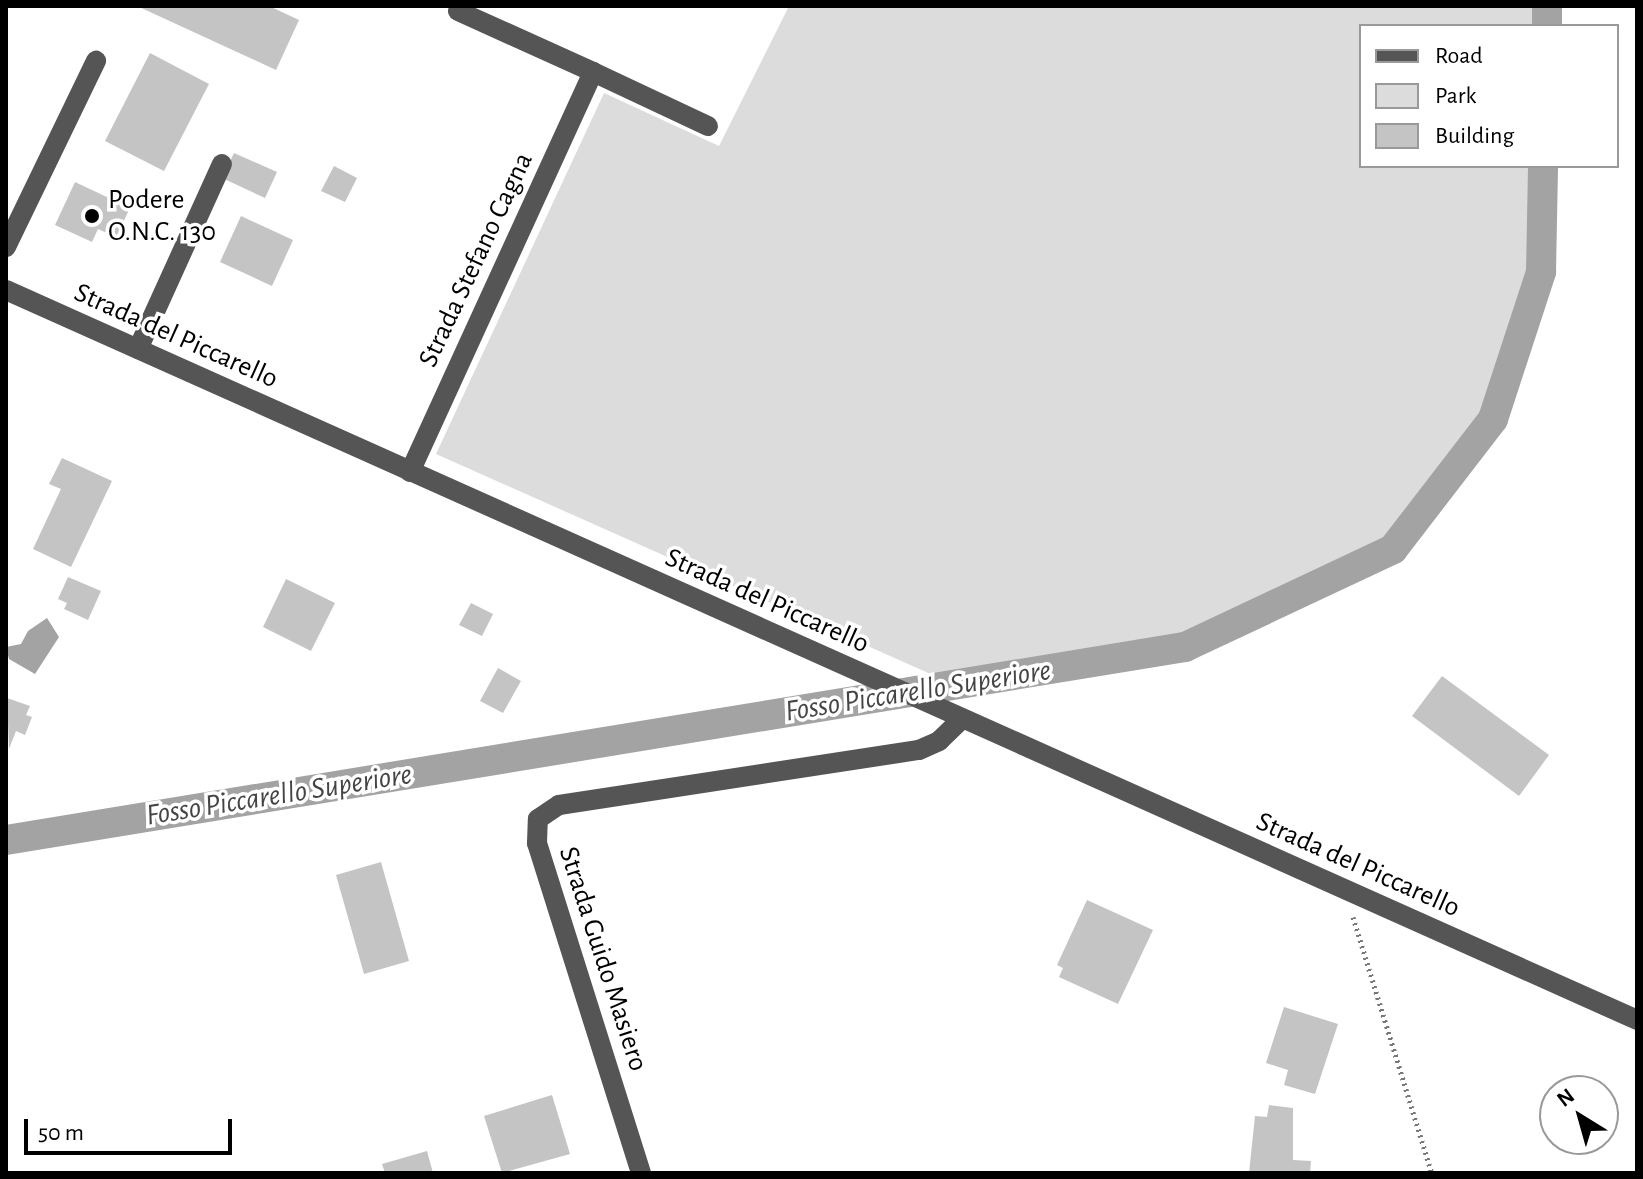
<!DOCTYPE html>
<html>
<head>
<meta charset="utf-8">
<style>
  body { margin:0 }
  #map { position:relative; width:1643px; height:1179px; overflow:hidden; background:#fff; font-family:"Alegreya Sans",sans-serif }
  div>[style] { position:absolute }
  [style*='--x'] { left:calc(var(--x)*1px); top:calc(var(--y)*1px); width:calc(var(--w)*1px); rotate:calc(var(--a)*1deg) }
  .green>* { inset:0; background:#dcdcdc }
  .water>* { inset:0; background:#a3a3a3 }
  .canal>* { height:30px; margin:-15px; padding:0 15px; transform-origin:15px; border-radius:15px; background:#a3a3a3 }
  .building>* { inset:0; background:#c4c4c4 }
  .path>* { height:5px; margin-top:-2.5px; transform-origin:0; background:repeating-linear-gradient(90deg,#777 0 2px,transparent 0 6px) }
  .minor>* { height:20px; margin:-10px; padding:0 10px; transform-origin:10px; border-radius:10px; background:#555 }
  .dots>* { width:22px; height:22px; translate:-50% -50%; box-sizing:border-box; border:4px solid #fff; border-radius:50% }
  span { translate:-50% -50%; white-space:nowrap; text-align:center; line-height:1.15; -webkit-text-stroke:7px #fff; paint-order:stroke }
  .poi-label { font-size:28px; color:#000 }
  .left { translate:0 -50%; text-align:left }
  .street-label { font-size:28px; color:#000 }
  .water-label { font-size:30px; color:#444; font-style:italic }
  .frame { position:absolute; inset:0; border:8px solid #000; pointer-events:none }
  .legend { position:absolute; left:1359px; top:24px; width:260px; height:144px; box-sizing:border-box; background:#fff; border:2px solid #999; margin:0; padding:10px 14px; list-style:none; font-size:24px; color:#000 }
  .legend li { display:flex; align-items:center; gap:16px; height:40px }
  .legend b { width:40px; border:2px solid #999 }
  .north { position:absolute; left:1539px; top:1075px; width:80px; height:80px; box-sizing:border-box; background:#fff; border:2px solid #999; border-radius:50%; rotate:323deg; font-size:22px; font-weight:700; line-height:32px; text-align:center; color:#000 }
  .north::after { content:''; display:block; margin:auto; width:28px; height:36px; background:#000; clip-path:polygon(50% 0,100% 100%,50% 72%,0 100%) }
  .scale { position:absolute; left:24px; top:1119px; width:208px; height:36px; box-sizing:border-box; border:4px solid #000; border-top:0; padding-left:10px; font-size:24px; line-height:28px; white-space:nowrap; color:#000; -webkit-text-stroke:6px #fff; paint-order:stroke }
</style>
</head>
<body>
<div id="map">
  <div class="green">
    <i style="clip-path:polygon(789px 6px,1547px 6px,1547px 26px,1361px 26px,1361px 166px,1543px 166px,1541px 272px,1493px 419px,1393px 549px,1185px 647px,962px 688px,436px 454px,604px 93px,719px 146px)"></i>
  </div>
  <div class="water">
    <i style="clip-path:polygon(47px 618px,59px 637px,35px 674px,9px 659px,6px 647px,21px 644px,28px 631px)"></i>
  </div>
  <div class="canal">
    <i style="--x:1547;--y:26;--w:20;--a:-90"></i>
    <i style="--x:6;--y:840;--w:1195;--a:-9.3"></i>
    <i style="--x:1185;--y:647;--w:230;--a:-25.2"></i>
    <i style="--x:1393;--y:549;--w:164;--a:-52.4"></i>
    <i style="--x:1493;--y:419;--w:155;--a:-71.9"></i>
    <i style="--x:1541;--y:272;--w:106;--a:-88.9"></i>
  </div>
  <div class="building">
    <i style="clip-path:polygon(137px 6px,269px 6px,299px 20px,276px 70px)"></i>
    <i style="clip-path:polygon(150px 53px,209px 84px,164px 171px,105px 141px)"></i>
    <i style="clip-path:polygon(234px 153px,277px 172px,265px 198px,222px 178px)"></i>
    <i style="clip-path:polygon(334px 166px,357px 178px,345px 202px,321px 191px)"></i>
    <i style="clip-path:polygon(75px 182px,130px 208px,116px 237px,98px 229px,92px 242px,55px 225px)"></i>
    <i style="clip-path:polygon(241px 216px,293px 240px,272px 286px,220px 262px)"></i>
    <i style="clip-path:polygon(62px 458px,112px 481px,71px 567px,33px 549px,61px 489px,49px 484px)"></i>
    <i style="clip-path:polygon(68px 577px,101px 591px,88px 620px,64px 609px,67px 603px,58px 599px)"></i>
    <i style="clip-path:polygon(286px 579px,335px 603px,311px 651px,263px 627px)"></i>
    <i style="clip-path:polygon(471px 603px,493px 614px,482px 636px,459px 625px)"></i>
    <i style="clip-path:polygon(498px 668px,521px 681px,503px 713px,480px 701px)"></i>
    <i style="clip-path:polygon(1442px 676px,1549px 755px,1519px 796px,1412px 716px)"></i>
    <i style="clip-path:polygon(7px 698px,30px 706px,26px 715px,32px 717px,25px 735px,16px 731px,9px 749px)"></i>
    <i style="clip-path:polygon(381px 862px,409px 961px,364px 974px,336px 875px)"></i>
    <i style="clip-path:polygon(1087px 900px,1153px 930px,1118px 1004px,1059px 977px,1063px 968px,1057px 965px)"></i>
    <i style="clip-path:polygon(1284px 1007px,1338px 1024px,1315px 1094px,1284px 1085px,1288px 1070px,1266px 1063px)"></i>
    <i style="clip-path:polygon(552px 1095px,570px 1154px,502px 1173px,484px 1116px)"></i>
    <i style="clip-path:polygon(1269px 1105px,1293px 1108px,1293px 1160px,1311px 1161px,1310px 1173px,1249px 1173px,1255px 1116px,1267px 1117px)"></i>
    <i style="clip-path:polygon(427px 1151px,433px 1173px,385px 1173px,382px 1164px)"></i>
  </div>
  <div class="path">
    <i style="--x:1353;--y:917;--w:268;--a:72.9"></i>
  </div>
  <div class="minor">
    <i style="--x:458;--y:11;--w:148;--a:24.3"></i>
    <i style="--x:6;--y:247;--w:207;--a:-64.2"></i>
    <i style="--x:6;--y:290;--w:1787;--a:24.11"></i>
    <i style="--x:138;--y:349;--w:203;--a:-65.6"></i>
    <i style="--x:410;--y:472;--w:440;--a:-65.4"></i>
    <i style="--x:593;--y:72;--w:127;--a:25.2"></i>
    <i style="--x:641;--y:1173;--w:346;--a:-107.5"></i>
    <i style="--x:537;--y:843;--w:24;--a:-88"></i>
    <i style="--x:538;--y:819;--w:25;--a:-34"></i>
    <i style="--x:559;--y:805;--w:364;--a:-8.7"></i>
    <i style="--x:919;--y:750;--w:22;--a:-24"></i>
    <i style="--x:939;--y:741;--w:32;--a:-44"></i>
  </div>
  <div class="dots">
    <i style="left:92px;top:216px;background:#000"></i>
  </div>
  <div class="poi-label">
    <span class="left" style="left:108px;top:216px">Podere<br>O.N.C. 130</span>
  </div>
  <div class="street-label">
    <span style="left:476px;top:260px;rotate:-65deg">Strada Stefano Cagna</span>
    <span style="left:176px;top:336px;rotate:24deg">Strada del Piccarello</span>
    <span style="left:767px;top:601px;rotate:24deg">Strada del Piccarello</span>
    <span style="left:1358px;top:865px;rotate:24deg">Strada del Piccarello</span>
    <span style="left:603px;top:959px;rotate:72deg">Strada Guido Masiero</span>
  </div>
  <div class="water-label">
    <span style="left:918px;top:691px;rotate:-9deg">Fosso Piccarello Superiore</span>
    <span style="left:279px;top:795px;rotate:-9deg">Fosso Piccarello Superiore</span>
  </div>
  <div class="frame"></div>
  <ul class="legend">
  <li><b style="height:10px;background:#555"></b>Road</li>
  <li><b style="height:22px;background:#dcdcdc"></b>Park</li>
  <li><b style="height:22px;background:#c4c4c4"></b>Building</li>
  </ul>
  <div class="north">N</div>
  <div class="scale">50 m</div>
</div>
</body>
</html>
